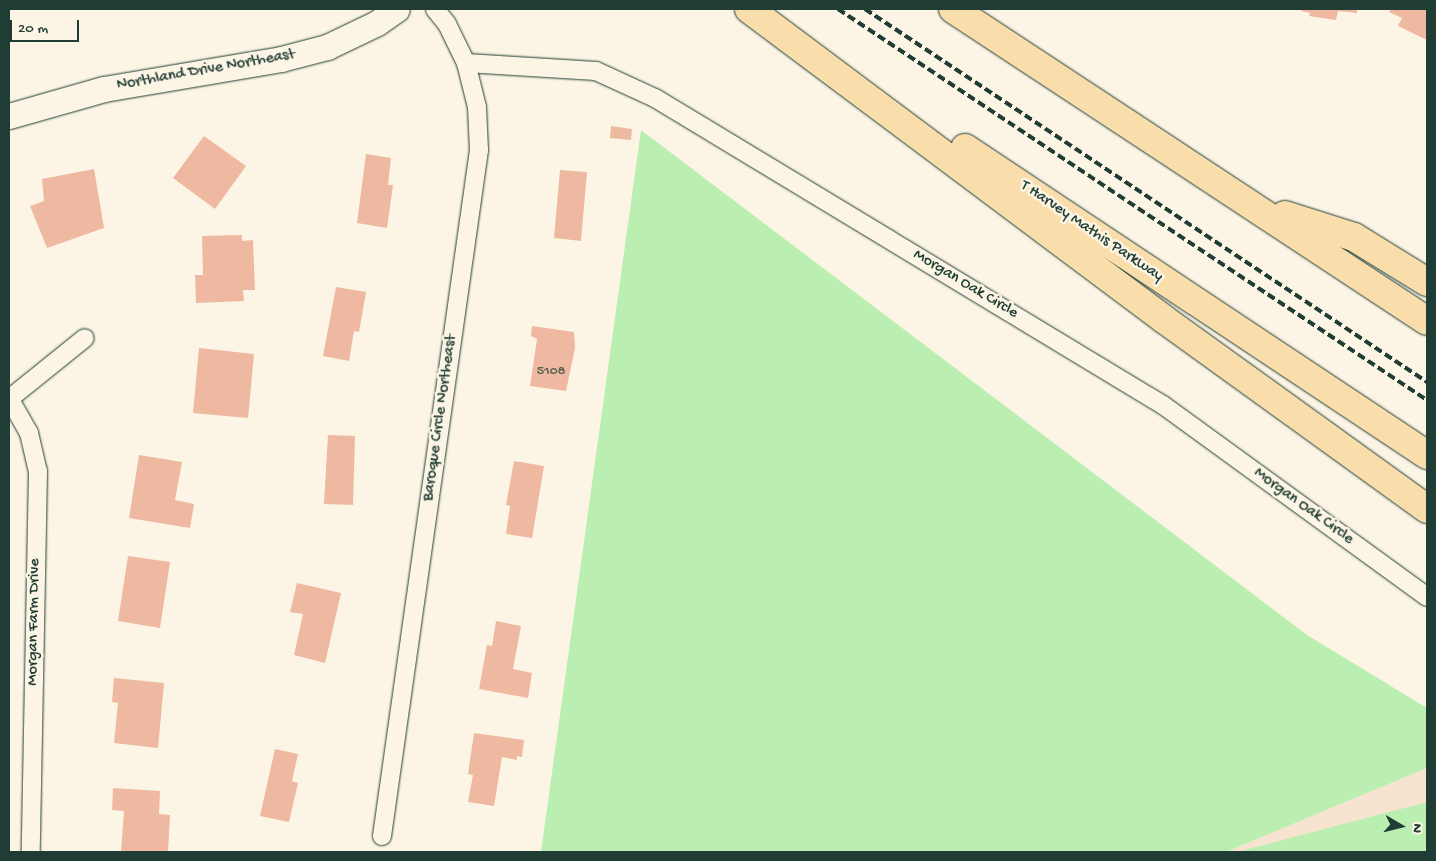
<!DOCTYPE html>
<html>
<head>
<meta charset="utf-8">
<style>
  body { margin:0 }
  #map { position:relative; width:1436px; height:861px; overflow:hidden; background:#fcf5e5; font-family:"Gochi Hand",sans-serif }
  div>[style] { position:absolute }
  [style*='--x'] { left:calc(var(--x)*1px); top:calc(var(--y)*1px); width:calc(var(--w)*1px); rotate:calc(var(--a)*1deg) }
  .built>* { inset:0; background:#f8e3d0 }
  .green>* { inset:0; background:#baefb1 }
  .building>* { inset:0; background:#eeb9a0 }
  .roads { filter:drop-shadow(0 0 1px #1f3d34) drop-shadow(0 0 1px #1f3d34) }
  .street>* { height:18px; margin:-9px; padding:0 9px; transform-origin:9px; border-radius:9px; background:#fcf5e5 }
  .secondary>* { height:25px; margin:-12.5px; padding:0 12.5px; transform-origin:12.5px; border-radius:12.5px; background:#fcf5e5 }
  .highway>* { height:28px; margin:-14px; padding:0 14px; transform-origin:14px; border-radius:14px; background:#f9deab }
  .rail>* { height:4px; margin-top:-2px; transform-origin:0; background:repeating-linear-gradient(90deg,#1f3d34 0 8px,transparent 0 12px) }
  span { translate:-50% -50%; white-space:nowrap; text-align:center; line-height:1.15; -webkit-text-stroke:5px #fcf5e5; paint-order:stroke }
  .number-label { font-size:14px; color:#535c4f }
  .number-label span { -webkit-text-stroke-width:0 }
  .street-label { font-size:16px; color:#1f3d34 }
  .frame { position:absolute; inset:0; border:10px solid #1f3d34; pointer-events:none }
  .north { position:absolute; left:1376px; top:801px; width:50px; height:50px; -webkit-text-stroke:4px #fcf5e5; paint-order:stroke; rotate:98deg; font-size:14px; font-weight:700; line-height:20px; text-align:center; color:#1f3d34 }
  .north::after { content:''; display:block; margin:auto; width:18px; height:22px; background:#1f3d34; clip-path:polygon(50% 0,100% 100%,50% 72%,0 100%) }
  .scale { position:absolute; left:10px; top:20px; width:69px; height:22px; box-sizing:border-box; border:2px solid #1f3d34; border-top:0; padding-left:6px; font-size:15px; line-height:18px; white-space:nowrap; color:#1f3d34; -webkit-text-stroke:4px #fcf5e5; paint-order:stroke }
</style>
</head>
<body>
<div id="map">
  <div class="built">
    <i style="clip-path:polygon(1427px 768px,1427px 852px,1226px 852px)"></i>
  </div>
  <div class="green">
    <i style="clip-path:polygon(641px 130px,1307px 635px,1427px 708px,1427px 768px,1226px 852px,541px 852px)"></i>
    <i style="clip-path:polygon(1427px 802px,1427px 852px,1237px 852px)"></i>
  </div>
  <div class="building">
    <i style="clip-path:polygon(1302px 9px,1357px 9px,1357px 13px,1338px 11px,1336px 20px,1309px 16px,1310px 13px,1301px 11px)"></i>
    <i style="clip-path:polygon(1391px 9px,1427px 9px,1427px 40px,1398px 26px,1402px 18px,1389px 12px)"></i>
    <i style="clip-path:polygon(611px 126px,632px 129px,631px 140px,610px 138px)"></i>
    <i style="clip-path:polygon(204px 136px,246px 166px,215px 209px,173px 178px)"></i>
    <i style="clip-path:polygon(366px 154px,391px 158px,388px 185px,393px 185px,387px 228px,357px 223px)"></i>
    <i style="clip-path:polygon(94px 169px,104px 228px,47px 248px,30px 206px,44px 201px,42px 179px)"></i>
    <i style="clip-path:polygon(560px 170px,587px 172px,581px 241px,554px 238px)"></i>
    <i style="clip-path:polygon(242px 235px,242px 241px,253px 240px,255px 290px,243px 290px,244px 301px,196px 303px,195px 275px,203px 275px,202px 236px)"></i>
    <i style="clip-path:polygon(336px 287px,366px 292px,359px 332px,354px 331px,349px 361px,323px 356px)"></i>
    <i style="clip-path:polygon(532px 326px,574px 332px,575px 348px,566px 391px,530px 386px,537px 339px,531px 336px)"></i>
    <i style="clip-path:polygon(199px 348px,254px 354px,248px 418px,193px 413px)"></i>
    <i style="clip-path:polygon(328px 435px,355px 436px,353px 505px,324px 504px)"></i>
    <i style="clip-path:polygon(139px 455px,182px 462px,175px 500px,194px 504px,190px 528px,129px 518px)"></i>
    <i style="clip-path:polygon(514px 461px,544px 466px,532px 538px,506px 534px,510px 506px,506px 505px)"></i>
    <i style="clip-path:polygon(128px 556px,170px 562px,160px 628px,118px 621px)"></i>
    <i style="clip-path:polygon(297px 583px,341px 593px,325px 663px,294px 655px,303px 614px,290px 612px)"></i>
    <i style="clip-path:polygon(496px 621px,521px 626px,513px 669px,532px 673px,528px 698px,479px 689px,487px 645px,492px 646px)"></i>
    <i style="clip-path:polygon(114px 678px,164px 683px,158px 748px,114px 743px,118px 703px,112px 702px)"></i>
    <i style="clip-path:polygon(474px 733px,524px 740px,522px 757px,517px 756px,517px 760px,502px 757px,494px 806px,468px 802px,473px 775px,468px 774px)"></i>
    <i style="clip-path:polygon(275px 749px,298px 754px,292px 781px,298px 783px,289px 822px,260px 816px)"></i>
    <i style="clip-path:polygon(113px 788px,160px 791px,159px 814px,170px 815px,168px 852px,121px 852px,124px 811px,112px 810px)"></i>
  </div>
  <div class="roads">
    <div class="street">
      <i style="--x:466;--y:63;--w:130;--a:3.5"></i>
      <i style="--x:596;--y:71;--w:65;--a:24.6"></i>
      <i style="--x:655;--y:98;--w:594;--a:31.15"></i>
      <i style="--x:1163;--y:405;--w:326;--a:36"></i>
      <i style="--x:9;--y:398;--w:40;--a:60.3"></i>
      <i style="--x:29;--y:433;--w:39;--a:77"></i>
      <i style="--x:38;--y:471;--w:381;--a:91.1"></i>
      <i style="--x:9;--y:399;--w:97;--a:-38.8"></i>
      <i style="--x:382;--y:836;--w:693;--a:-81.95"></i>
      <i style="--x:479;--y:150;--w:43;--a:-92.7"></i>
      <i style="--x:477;--y:107;--w:45;--a:-104"></i>
      <i style="--x:466;--y:63;--w:43;--a:-116"></i>
      <i style="--x:447;--y:24;--w:19;--a:-129"></i>
    </div>
    <div class="secondary">
      <i style="--x:9;--y:116;--w:99;--a:-15.9"></i>
      <i style="--x:104;--y:89;--w:180;--a:-9.6"></i>
      <i style="--x:281;--y:59;--w:48;--a:-14.6"></i>
      <i style="--x:327;--y:47;--w:55;--a:-25.6"></i>
      <i style="--x:377;--y:23;--w:24;--a:-35"></i>
    </div>
    <div class="highway">
      <i style="--x:749;--y:9;--w:519;--a:36.78"></i>
      <i style="--x:1165;--y:320;--w:323;--a:35.8"></i>
      <i style="--x:953;--y:9;--w:567;--a:33.35"></i>
      <i style="--x:965;--y:148;--w:555;--a:33.6"></i>
      <i style="--x:1285;--y:215;--w:72;--a:17.7"></i>
      <i style="--x:1354;--y:237;--w:86;--a:31.7"></i>
    </div>
  </div>
  <div class="rail">
    <i style="--x:838;--y:9;--w:707;--a:33.58"></i>
    <i style="--x:865;--y:9;--w:675;--a:33.57"></i>
  </div>
  <div class="number-label">
    <span style="left:551px;top:372px">5108</span>
  </div>
  <div class="street-label">
    <span style="left:206px;top:71px;rotate:-10deg">Northland Drive Northeast</span>
    <span style="left:1091px;top:232px;rotate:34deg">T Harvey Mathis Parkway</span>
    <span style="left:965px;top:285px;rotate:31deg">Morgan Oak Circle</span>
    <span style="left:441px;top:418px;rotate:-82deg">Baroque Circle Northeast</span>
    <span style="left:1303px;top:507px;rotate:36deg">Morgan Oak Circle</span>
    <span style="left:35px;top:622px;rotate:-89deg">Morgan Farm Drive</span>
  </div>
  <div class="frame"></div>
  <div class="north">N</div>
  <div class="scale">20 m</div>
</div>
</body>
</html>
